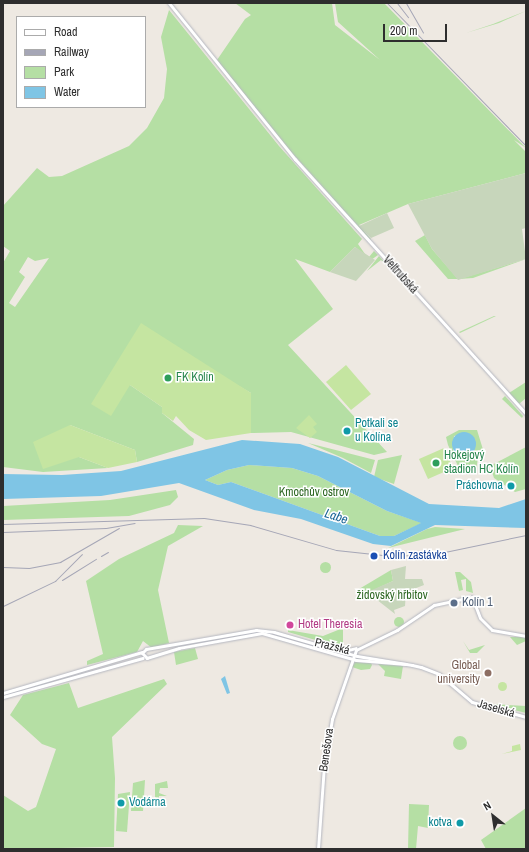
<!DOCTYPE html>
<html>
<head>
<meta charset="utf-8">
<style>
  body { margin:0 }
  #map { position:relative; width:529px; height:852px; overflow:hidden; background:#eee9e2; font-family:"Archivo Narrow",sans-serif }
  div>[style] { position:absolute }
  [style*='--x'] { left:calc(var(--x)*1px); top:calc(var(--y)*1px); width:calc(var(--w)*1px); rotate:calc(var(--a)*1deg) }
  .green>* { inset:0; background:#b5dfa4 }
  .round { border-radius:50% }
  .cemetery>* { inset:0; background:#c7d6bb }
  .pitch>* { inset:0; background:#c5e5a1 }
  .water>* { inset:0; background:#7fc5e5 }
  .roads { filter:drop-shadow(0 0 1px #b5b7c0) drop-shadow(0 0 1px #b5b7c0) }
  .tertiary>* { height:3px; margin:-1.5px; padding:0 1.5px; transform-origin:1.5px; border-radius:1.5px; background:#fff }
  .rail>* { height:1px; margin:-0.5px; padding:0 0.5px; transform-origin:0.5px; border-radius:0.5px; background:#a5a6b6 }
  .dots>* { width:11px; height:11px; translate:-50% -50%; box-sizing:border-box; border:2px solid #fff; border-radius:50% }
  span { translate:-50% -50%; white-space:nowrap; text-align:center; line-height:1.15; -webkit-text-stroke:3px #fff; paint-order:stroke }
  .street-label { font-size:12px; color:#2e2e2e }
  .leisure-label { font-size:12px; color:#27864d }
  .left { translate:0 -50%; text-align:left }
  .culture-label { font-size:12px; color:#0d838f }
  .right { translate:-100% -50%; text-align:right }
  .park-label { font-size:12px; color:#2d6722 }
  .transit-label { font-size:12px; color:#164399 }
  .service-label { font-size:12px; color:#4e5e75 }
  .hotel-label { font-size:12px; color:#b23c85 }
  .education-label { font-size:12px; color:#785e54 }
  .water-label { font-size:13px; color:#1a6596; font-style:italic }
  .frame { position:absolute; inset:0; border:4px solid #2e2e2e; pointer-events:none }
  .legend { position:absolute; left:16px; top:16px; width:130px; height:92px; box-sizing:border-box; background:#fff; border:1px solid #ababab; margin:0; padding:5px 7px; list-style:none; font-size:12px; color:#2e2e2e }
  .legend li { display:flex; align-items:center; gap:8px; height:20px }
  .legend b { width:20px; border:1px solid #ababab }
  .north { position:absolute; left:473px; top:796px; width:40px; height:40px; -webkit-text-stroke:3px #fff; paint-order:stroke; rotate:330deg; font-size:11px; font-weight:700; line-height:16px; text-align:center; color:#2e2e2e }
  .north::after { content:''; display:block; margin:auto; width:14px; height:18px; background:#2e2e2e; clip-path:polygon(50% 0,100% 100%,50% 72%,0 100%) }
  .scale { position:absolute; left:383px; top:24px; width:64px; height:18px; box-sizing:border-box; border:2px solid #2e2e2e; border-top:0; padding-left:5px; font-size:12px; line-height:14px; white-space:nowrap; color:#2e2e2e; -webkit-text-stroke:3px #fff; paint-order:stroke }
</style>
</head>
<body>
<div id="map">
  <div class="green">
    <i style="clip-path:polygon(235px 3px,332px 3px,335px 25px,380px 60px,338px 22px,335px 3px,384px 3px,526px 148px,514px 140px,526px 152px,526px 173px,408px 204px,359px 225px,371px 239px,370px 240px,285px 145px,217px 60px,245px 19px,251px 15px)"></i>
    <i style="clip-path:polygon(evenodd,169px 10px,279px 146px,362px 239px,358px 244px,365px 254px,369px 257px,374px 251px,378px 255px,371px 260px,355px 247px,330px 272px,295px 259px,333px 309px,288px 345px,387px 452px,374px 455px,291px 432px,251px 433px,251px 393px,206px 367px,130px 385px,162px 407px,162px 413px,194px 439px,193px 445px,137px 462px,135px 450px,70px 425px,79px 457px,108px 468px,43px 472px,3px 467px,3px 263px,10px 251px,3px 246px,3px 206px,37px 168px,49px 177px,62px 176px,129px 146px,147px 128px,164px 98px,167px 69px,161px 37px,169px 10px,28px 257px,35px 261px,49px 258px,15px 307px,9px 303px,25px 277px,19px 272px,28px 257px)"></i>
    <i style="clip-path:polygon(526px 11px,499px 23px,466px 33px,493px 24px)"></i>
    <i style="clip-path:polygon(425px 235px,432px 249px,458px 279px,448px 279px,415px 241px)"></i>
    <i style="clip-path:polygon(379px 256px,387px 265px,381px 260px,367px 271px)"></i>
    <i style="clip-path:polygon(526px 259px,473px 278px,459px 279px)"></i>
    <i style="clip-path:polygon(494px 316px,496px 316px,460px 333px,459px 332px)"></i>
    <i style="clip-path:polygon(526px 382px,526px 398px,519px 404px,509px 393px)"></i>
    <i style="clip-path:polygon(505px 396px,523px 416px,522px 418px,502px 399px)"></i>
    <i style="clip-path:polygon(evenodd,459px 430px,477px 430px,485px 456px,478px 456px,476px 472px,458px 466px,448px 445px,446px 437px,459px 430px,469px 433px,466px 455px,453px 450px,454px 436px,469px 433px)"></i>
    <i style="clip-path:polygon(308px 443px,375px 460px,371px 473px,343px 458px)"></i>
    <i style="clip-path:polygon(526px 447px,526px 489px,515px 492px,494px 478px,490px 466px)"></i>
    <i style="clip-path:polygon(402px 455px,394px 484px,374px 477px,378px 460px)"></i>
    <i style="clip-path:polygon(249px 465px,292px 468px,318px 476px,387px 511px,422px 523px,394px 536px,380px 536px,231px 482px,218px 485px,205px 480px,227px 470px)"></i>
    <i style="clip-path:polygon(176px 490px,178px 497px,170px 505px,129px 516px,3px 520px,3px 506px,110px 500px)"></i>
    <i style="clip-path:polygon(178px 525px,203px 526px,168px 546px,158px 590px,169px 643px,152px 648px,143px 641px,137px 652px,87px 665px,87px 661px,103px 654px,86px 581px,119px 559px,174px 533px)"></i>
    <i style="clip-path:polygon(435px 527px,465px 529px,388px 548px,427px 529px)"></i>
    <i class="round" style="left:319.5px;top:561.5px;width:11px;height:11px"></i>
    <i style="clip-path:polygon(391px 570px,393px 581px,367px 593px,359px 589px)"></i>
    <i style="clip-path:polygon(455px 572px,460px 572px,471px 582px,473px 593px,466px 591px,466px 579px,461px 580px,463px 590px,459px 591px)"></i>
    <i class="round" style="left:394px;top:617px;width:10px;height:10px"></i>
    <i style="clip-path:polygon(343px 628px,343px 648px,288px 632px,288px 630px,323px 636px)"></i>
    <i style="clip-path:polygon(510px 637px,526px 637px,526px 641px,517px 645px)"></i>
    <i style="clip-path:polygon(463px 641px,469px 650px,485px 645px,477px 653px,470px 653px)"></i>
    <i style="clip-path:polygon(195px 648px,198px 659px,176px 665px,174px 652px)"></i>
    <i style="clip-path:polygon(355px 662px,371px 663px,372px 665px,370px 669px,361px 670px,352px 667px)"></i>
    <i style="clip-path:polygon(378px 664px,403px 666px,401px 679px,384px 676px,385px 671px)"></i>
    <i style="clip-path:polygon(164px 679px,167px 684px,112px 737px,115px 778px,114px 847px,3px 849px,3px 795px,28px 811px,36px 807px,56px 749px,42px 744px,10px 715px,23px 695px,69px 683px,78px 708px)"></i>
    <i style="clip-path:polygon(490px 704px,526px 706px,526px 713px)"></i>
    <i class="round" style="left:453px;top:736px;width:14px;height:14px"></i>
    <i style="clip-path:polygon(145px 780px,143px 811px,131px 811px,133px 783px)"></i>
    <i style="clip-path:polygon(167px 781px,168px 788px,160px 788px,159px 793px,167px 796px,159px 796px,159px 803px,155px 802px,155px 784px)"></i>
    <i style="clip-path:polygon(130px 792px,127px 832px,116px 831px,118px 794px)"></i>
    <i style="clip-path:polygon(409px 804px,429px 805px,428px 828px,418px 826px,416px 849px,408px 849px)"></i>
    <i style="clip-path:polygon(526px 808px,526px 849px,486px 849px,481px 840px)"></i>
  </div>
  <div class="cemetery">
    <i style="clip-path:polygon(526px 173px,526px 228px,522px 229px,526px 259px,458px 280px,432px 249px,408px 204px)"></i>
    <i style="clip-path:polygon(387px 213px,394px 228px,371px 238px,359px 226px)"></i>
    <i style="clip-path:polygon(355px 247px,375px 260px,356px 281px,330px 272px)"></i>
    <i style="clip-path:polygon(406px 566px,405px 579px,422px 579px,424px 585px,406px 592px,405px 606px,394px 610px,395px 614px,367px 592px,393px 581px,391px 570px)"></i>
  </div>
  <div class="pitch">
    <i style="clip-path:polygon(141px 323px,251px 393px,251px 433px,206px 440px,189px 430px,176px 416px,173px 421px,162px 413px,162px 407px,130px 385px,111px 416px,91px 404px)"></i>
    <i style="clip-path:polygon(346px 365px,371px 394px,351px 410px,326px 382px)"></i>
    <i style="clip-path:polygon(309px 415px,317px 424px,313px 427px,317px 432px,310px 438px,296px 428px)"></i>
    <i style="clip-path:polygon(70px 425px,135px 450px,137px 462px,108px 468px,79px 457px,43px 469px,33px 442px)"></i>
    <i style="clip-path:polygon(444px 448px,453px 468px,428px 479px,419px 459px)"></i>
    <i class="round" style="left:497.5px;top:681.5px;width:9px;height:9px"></i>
    <i style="clip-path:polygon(520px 744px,521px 750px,502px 754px,512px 751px,512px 746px)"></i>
  </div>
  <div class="water">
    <i class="round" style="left:452px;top:432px;width:24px;height:24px"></i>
    <i style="clip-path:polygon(evenodd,242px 440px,300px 444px,338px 457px,429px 504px,499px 508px,526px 499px,526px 528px,435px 525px,391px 546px,373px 544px,301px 519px,254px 510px,179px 483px,101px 496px,3px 499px,3px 474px,62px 475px,121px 471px,242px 440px,249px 465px,292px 468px,318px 476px,387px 511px,421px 523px,394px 536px,380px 536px,231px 482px,218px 485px,205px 480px,227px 470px,249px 465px)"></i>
    <i style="clip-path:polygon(225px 676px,230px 693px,227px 694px,221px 679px)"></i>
  </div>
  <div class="roads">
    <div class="tertiary">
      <i style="--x:169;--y:3;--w:201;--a:51.1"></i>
      <i style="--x:295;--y:159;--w:344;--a:47.8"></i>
      <i style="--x:344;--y:651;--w:12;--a:-14"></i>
      <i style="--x:406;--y:664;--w:50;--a:-175.4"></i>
      <i style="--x:356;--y:660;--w:98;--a:-164"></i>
      <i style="--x:262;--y:633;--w:84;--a:169.8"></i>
      <i style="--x:179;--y:648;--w:34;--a:163"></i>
      <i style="--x:147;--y:658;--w:7;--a:-135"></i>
      <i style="--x:142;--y:653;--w:6;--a:-45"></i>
      <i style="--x:146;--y:649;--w:112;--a:-9.8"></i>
      <i style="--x:256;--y:630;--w:18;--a:6"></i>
      <i style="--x:274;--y:632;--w:86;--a:16.1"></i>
      <i style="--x:357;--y:656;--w:56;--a:9.3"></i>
      <i style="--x:412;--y:665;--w:9;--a:13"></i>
      <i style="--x:421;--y:667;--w:19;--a:21"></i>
      <i style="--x:439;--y:674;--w:43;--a:40.3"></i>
      <i style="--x:472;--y:702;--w:56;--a:15.5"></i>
      <i style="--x:3;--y:693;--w:145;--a:-16.4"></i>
      <i style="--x:3;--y:697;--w:145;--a:-15.6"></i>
      <i style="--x:318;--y:849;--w:84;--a:-85.9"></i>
      <i style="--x:324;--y:765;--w:47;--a:-80.1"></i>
      <i style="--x:332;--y:719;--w:73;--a:-70.8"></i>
      <i style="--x:356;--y:650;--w:46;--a:-26"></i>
      <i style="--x:397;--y:630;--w:45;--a:-34"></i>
      <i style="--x:434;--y:605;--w:39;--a:-12"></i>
      <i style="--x:472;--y:597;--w:22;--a:69"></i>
      <i style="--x:480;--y:618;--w:17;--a:45"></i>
      <i style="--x:492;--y:630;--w:35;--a:10"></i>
    </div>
  </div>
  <div class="rail">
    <i style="--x:387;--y:3;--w:199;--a:45.8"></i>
    <i style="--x:397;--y:3;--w:18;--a:52"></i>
    <i style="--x:406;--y:3;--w:34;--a:60"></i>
    <i style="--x:3;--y:524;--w:201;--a:-1.7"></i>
    <i style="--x:204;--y:518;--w:47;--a:8.7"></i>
    <i style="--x:250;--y:525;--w:90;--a:16.2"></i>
    <i style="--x:336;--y:550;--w:56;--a:6.1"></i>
    <i style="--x:392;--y:556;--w:43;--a:-2.7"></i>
    <i style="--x:435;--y:554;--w:93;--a:-11.8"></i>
    <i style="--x:3;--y:532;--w:103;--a:-2.2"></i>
    <i style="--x:106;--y:528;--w:29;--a:-10"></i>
    <i style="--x:101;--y:556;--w:8;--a:-30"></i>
    <i style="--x:3;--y:567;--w:26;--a:2"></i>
    <i style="--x:29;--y:568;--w:32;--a:-11"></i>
    <i style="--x:60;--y:562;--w:68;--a:-30"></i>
    <i style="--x:62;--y:580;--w:40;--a:-32"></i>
    <i style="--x:3;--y:606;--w:58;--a:-25.7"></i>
    <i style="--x:55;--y:581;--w:38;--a:-45"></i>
  </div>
  <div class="dots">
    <i style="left:168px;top:378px;background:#2e9e5b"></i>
    <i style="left:347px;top:431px;background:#0f9aa8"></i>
    <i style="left:436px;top:463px;background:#2e9e5b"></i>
    <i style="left:511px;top:486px;background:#0f9aa8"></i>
    <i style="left:374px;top:556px;background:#1a4fb4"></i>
    <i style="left:454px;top:603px;background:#5c6f8a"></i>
    <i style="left:290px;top:625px;background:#d1479c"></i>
    <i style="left:488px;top:673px;background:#8d6e63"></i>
    <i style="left:121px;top:803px;background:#0f9aa8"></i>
    <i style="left:460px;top:823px;background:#0f9aa8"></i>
  </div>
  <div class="street-label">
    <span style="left:400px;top:275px;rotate:48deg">Veltrubská</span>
    <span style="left:332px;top:647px;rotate:14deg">Pražská</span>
    <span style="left:496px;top:709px;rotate:16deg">Jaselská</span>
    <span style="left:327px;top:750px;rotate:-82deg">Benešova</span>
  </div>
  <div class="leisure-label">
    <span class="left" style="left:176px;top:378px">FK Kolín</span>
    <span class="left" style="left:444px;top:463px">Hokejový<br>stadion HC Kolín</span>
  </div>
  <div class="culture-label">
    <span class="left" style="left:355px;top:431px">Potkali se<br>u Kolína</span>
    <span class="right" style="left:503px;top:486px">Práchovna</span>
    <span class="left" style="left:129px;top:803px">Vodárna</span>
    <span class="right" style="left:452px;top:823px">kotva</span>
  </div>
  <div class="park-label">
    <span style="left:314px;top:493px">Kmochův ostrov</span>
    <span style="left:392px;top:596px">židovský hřbitov</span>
  </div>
  <div class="transit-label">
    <span class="left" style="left:383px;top:556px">Kolín zastávka</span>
  </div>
  <div class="service-label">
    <span class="left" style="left:462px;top:603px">Kolín 1</span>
  </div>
  <div class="hotel-label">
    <span class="left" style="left:298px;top:625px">Hotel Theresia</span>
  </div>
  <div class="education-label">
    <span class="right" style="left:480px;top:673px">Global<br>university</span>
  </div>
  <div class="water-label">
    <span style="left:336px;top:517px;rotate:18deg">Labe</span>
  </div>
  <div class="frame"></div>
  <ul class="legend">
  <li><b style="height:5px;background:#fff"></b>Road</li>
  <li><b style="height:5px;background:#a5a6b6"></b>Railway</li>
  <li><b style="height:11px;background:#b5dfa4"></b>Park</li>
  <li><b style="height:11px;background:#7fc5e5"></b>Water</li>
  </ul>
  <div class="north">N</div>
  <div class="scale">200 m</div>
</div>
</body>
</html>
